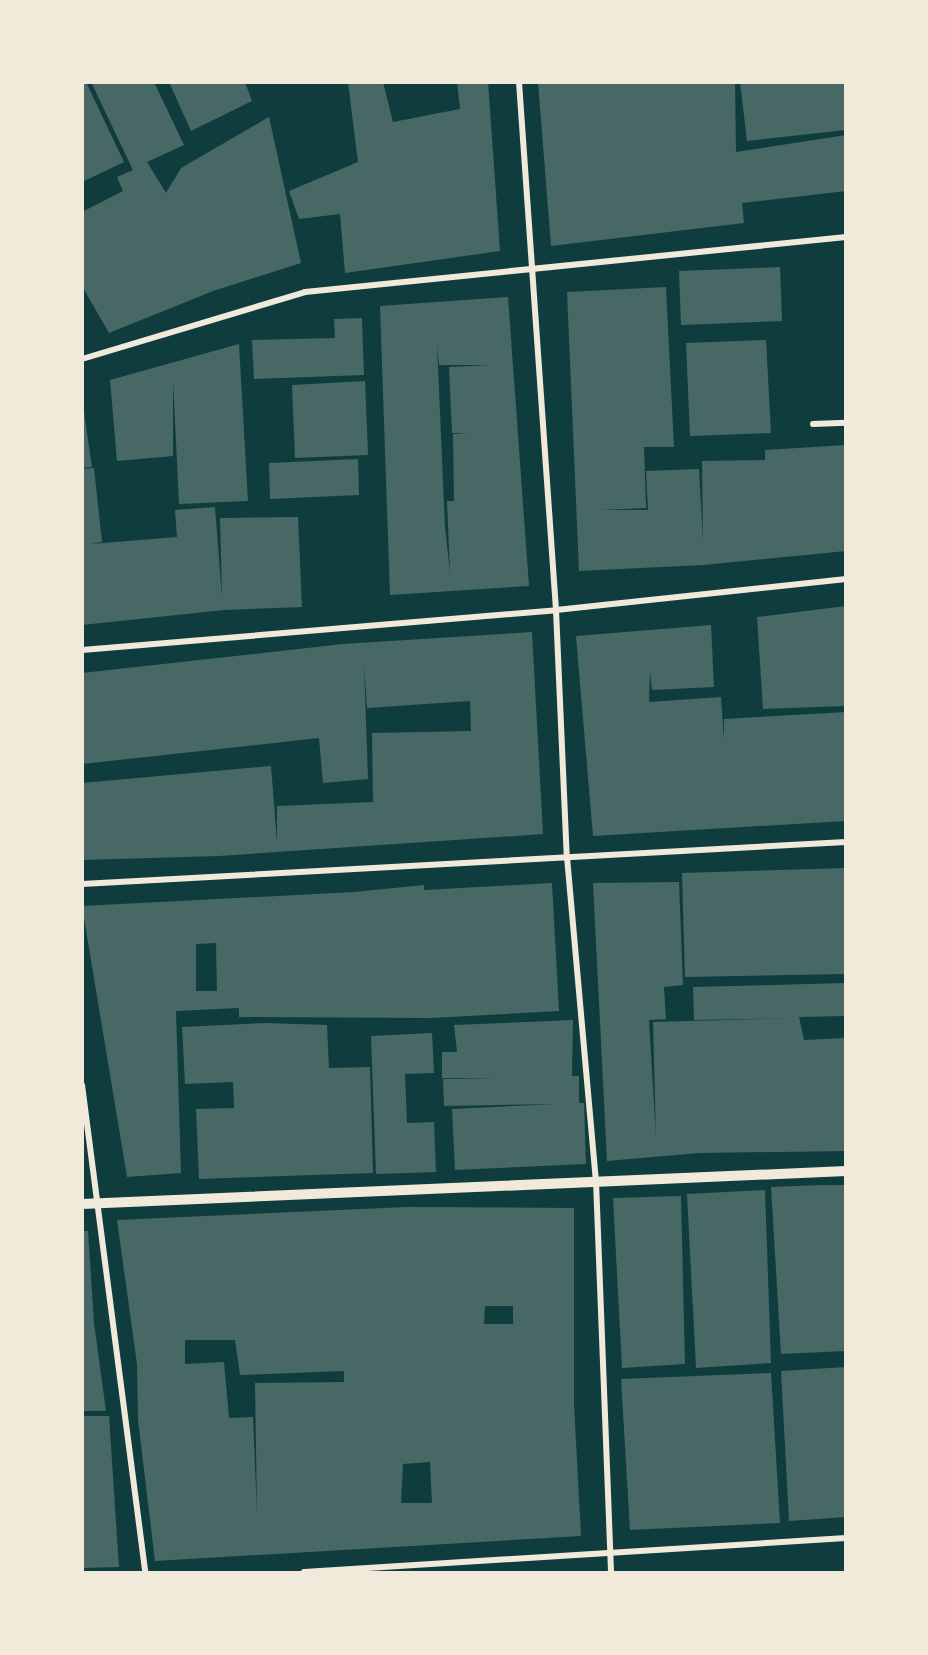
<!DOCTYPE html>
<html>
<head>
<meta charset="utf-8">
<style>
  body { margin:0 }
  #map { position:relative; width:928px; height:1655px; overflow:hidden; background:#0f3d3e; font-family:"Fira Sans",sans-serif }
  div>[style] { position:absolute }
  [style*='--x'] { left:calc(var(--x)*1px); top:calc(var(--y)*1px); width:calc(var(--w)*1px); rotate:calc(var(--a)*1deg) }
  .building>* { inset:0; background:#486865 }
  .minor>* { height:6px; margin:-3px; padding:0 3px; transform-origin:3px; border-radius:3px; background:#f1e9da }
  .tertiary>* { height:10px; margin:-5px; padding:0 5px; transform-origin:5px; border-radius:5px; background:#f1e9da }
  span { translate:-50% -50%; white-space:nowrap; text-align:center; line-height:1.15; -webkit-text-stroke:4.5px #f1e9da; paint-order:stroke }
  .frame { position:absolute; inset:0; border:84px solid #f1e9da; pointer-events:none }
</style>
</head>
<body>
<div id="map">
  <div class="building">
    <i style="clip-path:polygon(82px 82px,86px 82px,124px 162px,82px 182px)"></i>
    <i style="clip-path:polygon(91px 82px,154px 82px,184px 145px,147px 162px,166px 193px,181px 168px,269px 117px,301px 263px,213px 291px,109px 333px,82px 286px,82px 212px,123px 191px,117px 177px,133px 170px)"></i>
    <i style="clip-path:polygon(169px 82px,245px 82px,252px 101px,191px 131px)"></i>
    <i style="clip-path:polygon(348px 82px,383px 82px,393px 122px,460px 109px,457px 82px,488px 82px,500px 251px,345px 273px,340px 214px,299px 219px,289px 191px,358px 162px)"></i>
    <i style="clip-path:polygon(538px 82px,735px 82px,736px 152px,846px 135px,846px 191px,742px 203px,744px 223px,551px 246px)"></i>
    <i style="clip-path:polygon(740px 82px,846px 82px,846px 130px,747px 141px)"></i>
    <i style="clip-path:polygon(780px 267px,782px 321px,681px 325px,679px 271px)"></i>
    <i style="clip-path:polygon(666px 287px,674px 447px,644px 447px,646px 508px,600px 510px,648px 510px,646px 471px,699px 469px,703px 542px,702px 461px,765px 460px,765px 450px,846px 445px,846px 551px,703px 565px,579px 571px,567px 292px)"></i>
    <i style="clip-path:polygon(evenodd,508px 297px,529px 586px,390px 595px,380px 306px,508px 297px,437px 344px,439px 365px,492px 365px,449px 367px,452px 433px,469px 433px,453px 434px,454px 501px,447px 501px,450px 573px,445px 527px,437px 344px)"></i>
    <i style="clip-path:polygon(362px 318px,364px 375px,254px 379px,252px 340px,335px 338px,334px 319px)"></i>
    <i style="clip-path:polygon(766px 340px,771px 433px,690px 436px,686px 343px)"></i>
    <i style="clip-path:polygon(239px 344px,248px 501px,179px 504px,173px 380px,173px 456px,117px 461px,110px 380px)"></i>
    <i style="clip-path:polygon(365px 381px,368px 455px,295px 458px,292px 385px)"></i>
    <i style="clip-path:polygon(82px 398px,92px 467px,82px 468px)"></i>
    <i style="clip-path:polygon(358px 459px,359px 495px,270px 499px,269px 463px)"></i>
    <i style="clip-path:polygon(94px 468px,102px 542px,91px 544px,177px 537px,175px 510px,215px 507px,222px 597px,220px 518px,298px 517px,302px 607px,224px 610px,82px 625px,82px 469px)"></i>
    <i style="clip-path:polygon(846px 606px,846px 706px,763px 709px,757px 617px)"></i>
    <i style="clip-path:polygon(711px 625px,714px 687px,652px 690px,650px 671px,649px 702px,721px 697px,724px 740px,724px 719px,846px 712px,846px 821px,593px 836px,576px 636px)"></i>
    <i style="clip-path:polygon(532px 632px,543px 834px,219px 856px,82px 860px,82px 783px,271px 766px,277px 843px,277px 806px,373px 802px,372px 733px,471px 731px,470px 701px,367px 708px,364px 665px,368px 779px,323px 783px,319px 738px,82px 764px,82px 673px,343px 644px)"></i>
    <i style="clip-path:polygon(846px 868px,846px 974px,685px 977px,682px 873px)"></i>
    <i style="clip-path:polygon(679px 882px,683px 985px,664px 987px,666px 1019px,649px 1020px,656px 1137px,653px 1022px,796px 1018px,694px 1020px,693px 987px,846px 983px,846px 1016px,799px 1017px,804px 1040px,846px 1038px,846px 1151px,699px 1153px,607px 1161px,593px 883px)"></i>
    <i style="clip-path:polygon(evenodd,552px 883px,559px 1011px,431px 1018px,239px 1017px,239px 1008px,176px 1011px,181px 1173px,127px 1177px,82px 906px,354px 892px,424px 885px,424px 890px,552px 883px,216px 943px,217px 991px,196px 991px,196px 944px,216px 943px)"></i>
    <i style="clip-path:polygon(573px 1020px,572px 1076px,579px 1076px,579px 1103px,584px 1103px,586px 1164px,455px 1170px,452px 1109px,557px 1104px,444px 1106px,443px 1079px,497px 1078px,442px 1078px,442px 1052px,457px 1052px,454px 1025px)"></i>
    <i style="clip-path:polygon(265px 1023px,327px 1025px,329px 1068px,370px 1067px,373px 1173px,199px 1179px,196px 1109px,234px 1108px,233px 1082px,185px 1084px,182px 1027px)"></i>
    <i style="clip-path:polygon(432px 1033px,434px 1073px,405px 1074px,407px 1123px,434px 1122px,436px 1172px,376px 1174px,371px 1036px)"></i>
    <i style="clip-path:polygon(821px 1185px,846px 1185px,846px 1351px,781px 1354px,771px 1187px)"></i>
    <i style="clip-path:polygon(765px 1190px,771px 1363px,696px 1368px,687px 1194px)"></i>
    <i style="clip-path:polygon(681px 1196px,685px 1364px,622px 1368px,613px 1198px)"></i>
    <i style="clip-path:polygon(evenodd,407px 1207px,574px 1208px,574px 1404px,581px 1536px,155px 1561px,138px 1420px,137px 1364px,117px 1220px,407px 1207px,485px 1306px,513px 1306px,513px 1324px,484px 1324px,485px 1306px,407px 1207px,185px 1340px,235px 1340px,240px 1375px,344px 1371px,344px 1382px,255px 1383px,257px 1514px,253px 1417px,229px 1418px,224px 1362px,185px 1364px,185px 1340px,407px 1207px,430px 1462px,432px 1503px,401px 1503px,403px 1464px,430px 1462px)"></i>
    <i style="clip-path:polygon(82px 1231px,88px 1231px,94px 1323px,106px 1411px,82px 1411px)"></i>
    <i style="clip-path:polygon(846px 1367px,846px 1517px,789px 1521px,781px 1371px)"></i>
    <i style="clip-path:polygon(771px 1373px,780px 1523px,630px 1530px,621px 1379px)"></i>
    <i style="clip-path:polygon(82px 1416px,109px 1416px,119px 1567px,82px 1568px)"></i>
  </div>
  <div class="minor">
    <i style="--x:519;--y:82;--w:529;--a:85.99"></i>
    <i style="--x:556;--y:610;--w:247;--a:87.5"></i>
    <i style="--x:567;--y:857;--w:325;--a:84.9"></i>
    <i style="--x:596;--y:1181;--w:391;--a:87.8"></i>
    <i style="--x:82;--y:359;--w:233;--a:-16.7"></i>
    <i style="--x:305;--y:292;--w:544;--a:-5.8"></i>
    <i style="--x:813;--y:424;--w:33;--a:-2"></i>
    <i style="--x:82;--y:650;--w:476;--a:-4.8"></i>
    <i style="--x:556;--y:610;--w:292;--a:-6.1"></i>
    <i style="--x:82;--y:884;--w:765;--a:-3.15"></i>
    <i style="--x:82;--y:1085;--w:491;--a:82.6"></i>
    <i style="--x:304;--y:1572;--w:543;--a:-3.59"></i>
  </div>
  <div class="tertiary">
    <i style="--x:82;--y:1204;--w:765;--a:-2.47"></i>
  </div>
  <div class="frame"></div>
</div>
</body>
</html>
